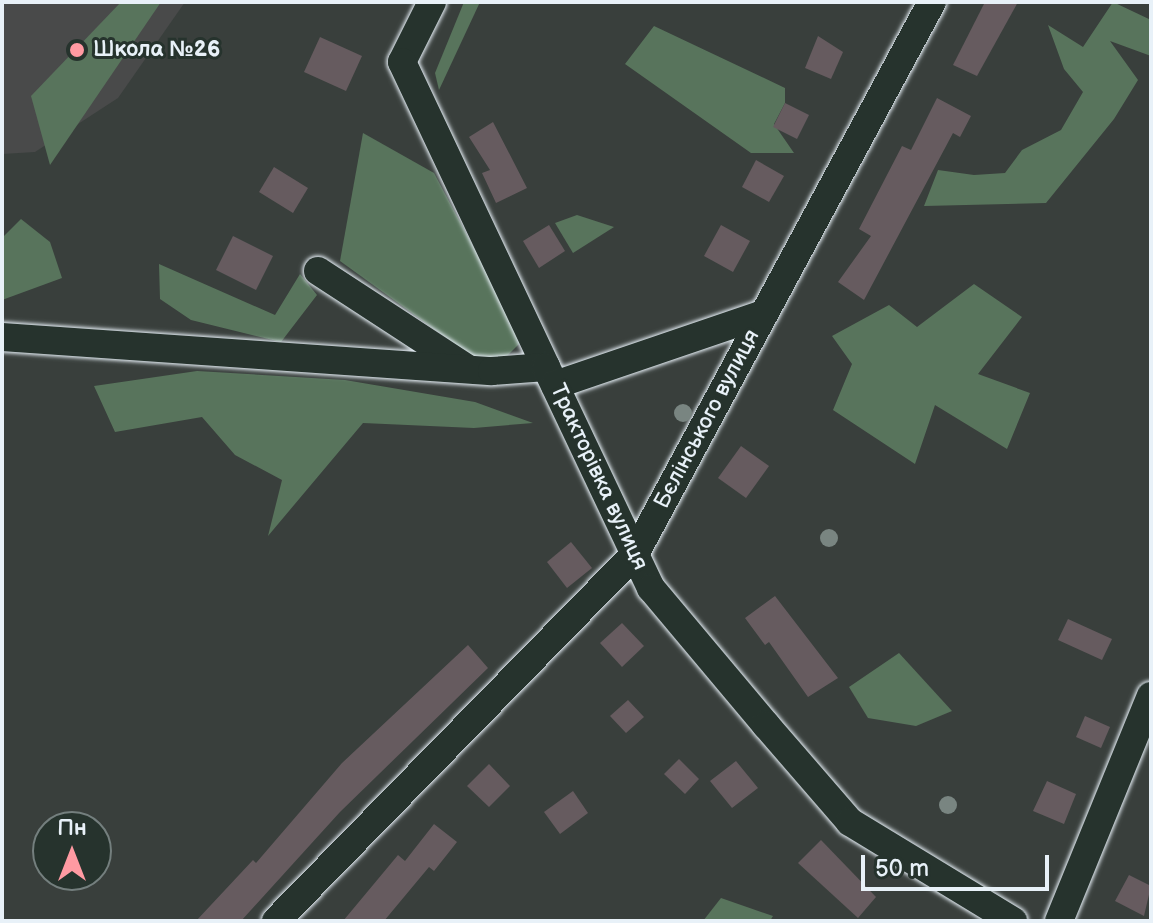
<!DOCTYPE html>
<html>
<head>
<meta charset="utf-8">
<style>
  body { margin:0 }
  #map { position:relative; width:1153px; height:923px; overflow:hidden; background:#393f3c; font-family:"Balsamiq Sans",sans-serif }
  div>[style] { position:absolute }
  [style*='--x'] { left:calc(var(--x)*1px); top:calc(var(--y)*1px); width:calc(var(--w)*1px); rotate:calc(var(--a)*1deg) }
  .built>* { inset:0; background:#494a4a }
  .green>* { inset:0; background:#58745c }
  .building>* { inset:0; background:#665b5f }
  .roads { filter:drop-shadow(0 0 2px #e8f1f8) drop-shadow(0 0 2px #e8f1f8) }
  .minor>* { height:28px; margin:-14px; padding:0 14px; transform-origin:14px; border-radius:14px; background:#26332d }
  .trees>* { width:18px; height:18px; margin:-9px; border-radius:50%; background:#798581 }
  .dots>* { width:22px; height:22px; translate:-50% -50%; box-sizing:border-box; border:4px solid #26332d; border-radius:50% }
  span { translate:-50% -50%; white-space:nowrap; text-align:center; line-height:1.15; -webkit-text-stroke:6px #26332d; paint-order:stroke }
  .poi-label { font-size:22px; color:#e8f1f8; font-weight:700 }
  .left { translate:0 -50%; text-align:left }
  .street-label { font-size:22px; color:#e8f1f8 }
  .frame { position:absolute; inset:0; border:4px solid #e8f1f8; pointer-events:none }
  .north { position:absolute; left:32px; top:811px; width:80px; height:80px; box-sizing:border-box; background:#26332d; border:2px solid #747f7e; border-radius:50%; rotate:0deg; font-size:22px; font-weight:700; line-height:32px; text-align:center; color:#e8f1f8 }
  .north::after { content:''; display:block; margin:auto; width:28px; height:36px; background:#ff9aa2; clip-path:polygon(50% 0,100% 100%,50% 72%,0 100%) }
  .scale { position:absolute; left:861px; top:855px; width:188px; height:36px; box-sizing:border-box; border:4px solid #e8f1f8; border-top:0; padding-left:10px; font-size:24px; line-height:28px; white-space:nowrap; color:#e8f1f8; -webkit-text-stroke:6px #26332d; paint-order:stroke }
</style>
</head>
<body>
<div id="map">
  <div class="built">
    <i style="clip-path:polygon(2px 2px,185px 2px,118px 98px,35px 152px,2px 154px)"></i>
  </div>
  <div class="green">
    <i style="clip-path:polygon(121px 2px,161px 2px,50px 165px,31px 96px)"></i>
    <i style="clip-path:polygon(464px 2px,480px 2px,439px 90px,435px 73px)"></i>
    <i style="clip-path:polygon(1113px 2px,1151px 20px,1151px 56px,1110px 41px,1138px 80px,1114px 119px,1046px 203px,924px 206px,938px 170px,974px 175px,1005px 173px,1022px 150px,1061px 130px,1083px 92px,1064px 69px,1048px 25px,1083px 47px)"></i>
    <i style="clip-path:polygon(654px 26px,785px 88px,785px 103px,774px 124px,794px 153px,751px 153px,625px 64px)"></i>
    <i style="clip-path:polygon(363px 133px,434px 173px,523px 340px,492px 371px,340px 261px)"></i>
    <i style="clip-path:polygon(577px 215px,614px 227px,573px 253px,555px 223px)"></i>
    <i style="clip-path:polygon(21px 219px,50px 242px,62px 278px,2px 300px,2px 238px)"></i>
    <i style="clip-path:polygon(159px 264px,275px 315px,300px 274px,317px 295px,281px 342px,191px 320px,160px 299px)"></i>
    <i style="clip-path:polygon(974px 284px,1022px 317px,978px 374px,1030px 393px,1007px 449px,935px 405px,915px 464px,833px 410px,852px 364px,832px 336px,889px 305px,917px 327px)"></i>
    <i style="clip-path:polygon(197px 371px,345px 380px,475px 402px,533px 423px,474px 428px,363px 423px,268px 536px,282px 480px,235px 455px,202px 417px,115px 432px,94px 386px)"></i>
    <i style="clip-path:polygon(899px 653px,952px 711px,916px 726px,868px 718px,849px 687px)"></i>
    <i style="clip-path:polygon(721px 898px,773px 916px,770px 921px,703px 921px)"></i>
  </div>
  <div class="building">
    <i style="clip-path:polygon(985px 2px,1018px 2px,977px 76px,953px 65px)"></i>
    <i style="clip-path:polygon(818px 36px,843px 52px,831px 79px,805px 68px)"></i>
    <i style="clip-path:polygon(320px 37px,362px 56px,346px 91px,304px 72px)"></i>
    <i style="clip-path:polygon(937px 98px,971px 116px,960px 137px,953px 133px,864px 300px,838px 282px,871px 236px,859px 229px,902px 146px,911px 150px)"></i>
    <i style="clip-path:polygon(785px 103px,809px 115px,797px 139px,773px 127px)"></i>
    <i style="clip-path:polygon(493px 122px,527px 188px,496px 203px,482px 173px,490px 170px,469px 137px)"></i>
    <i style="clip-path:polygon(756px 160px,784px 176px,769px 202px,742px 187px)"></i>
    <i style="clip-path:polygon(274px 167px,308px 188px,293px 213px,259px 192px)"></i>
    <i style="clip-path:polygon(549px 225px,565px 251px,539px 268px,523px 241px)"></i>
    <i style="clip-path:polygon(721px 225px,750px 241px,733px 272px,704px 256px)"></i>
    <i style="clip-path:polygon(233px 236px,273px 256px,256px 290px,216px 270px)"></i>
    <i style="clip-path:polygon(741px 446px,769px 466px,746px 498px,718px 478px)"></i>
    <i style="clip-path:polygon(571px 542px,592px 568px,567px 588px,547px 562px)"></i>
    <i style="clip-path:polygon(775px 596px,838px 678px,808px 697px,769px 642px,765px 645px,745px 618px)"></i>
    <i style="clip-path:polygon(1068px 619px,1112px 639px,1102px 660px,1058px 640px)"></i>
    <i style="clip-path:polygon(622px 623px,644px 646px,622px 667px,600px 643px)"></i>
    <i style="clip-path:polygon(468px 645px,488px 668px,340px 812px,241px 921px,196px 921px,253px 860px,256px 863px,342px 763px)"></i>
    <i style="clip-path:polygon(628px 700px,644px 717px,626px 733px,610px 716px)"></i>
    <i style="clip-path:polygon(1085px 716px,1110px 727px,1101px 748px,1076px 737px)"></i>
    <i style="clip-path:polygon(679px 759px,699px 779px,685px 794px,664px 774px)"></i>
    <i style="clip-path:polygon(736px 761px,758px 788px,732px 808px,710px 781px)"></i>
    <i style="clip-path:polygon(489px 764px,510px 786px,489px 807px,467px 786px)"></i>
    <i style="clip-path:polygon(1047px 781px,1076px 794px,1064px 824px,1033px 811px)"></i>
    <i style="clip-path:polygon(573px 791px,588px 813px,560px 834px,544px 812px)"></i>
    <i style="clip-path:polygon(434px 824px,457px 842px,434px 871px,429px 867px,384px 921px,343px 921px,398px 855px,405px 861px)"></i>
    <i style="clip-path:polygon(821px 840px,876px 897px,858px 918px,798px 863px)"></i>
    <i style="clip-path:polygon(1129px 875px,1151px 886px,1144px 916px,1115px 901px)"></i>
  </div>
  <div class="roads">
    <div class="minor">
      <i style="--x:432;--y:2;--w:67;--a:116.6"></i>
      <i style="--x:402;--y:62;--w:337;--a:64.7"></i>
      <i style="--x:318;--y:271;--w:176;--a:33.1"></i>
      <i style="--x:2;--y:337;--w:491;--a:4"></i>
      <i style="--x:492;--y:371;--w:54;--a:-4.2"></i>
      <i style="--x:546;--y:367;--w:245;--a:64.6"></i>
      <i style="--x:651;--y:588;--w:179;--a:50"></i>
      <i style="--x:766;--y:725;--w:128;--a:49.1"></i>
      <i style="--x:850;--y:822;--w:191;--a:31.3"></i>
      <i style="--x:555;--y:385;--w:220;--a:-18.8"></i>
      <i style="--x:276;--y:921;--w:513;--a:-45.63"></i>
      <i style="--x:635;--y:554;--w:627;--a:-61.72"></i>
      <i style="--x:1059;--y:921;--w:243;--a:-67.8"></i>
    </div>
  </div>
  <div class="trees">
    <i style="left:683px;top:413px"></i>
    <i style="left:829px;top:538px"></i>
    <i style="left:948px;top:805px"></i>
  </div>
  <div class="dots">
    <i style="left:77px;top:50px;background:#ff9aa2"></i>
  </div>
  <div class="poi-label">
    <span class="left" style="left:93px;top:50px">Школа №26</span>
  </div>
  <div class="street-label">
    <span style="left:707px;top:419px;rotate:-62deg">Бєлінського вулиця</span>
    <span style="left:599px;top:477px;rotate:65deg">Тракторівка вулиця</span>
  </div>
  <div class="frame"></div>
  <div class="north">Пн</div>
  <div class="scale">50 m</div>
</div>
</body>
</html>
